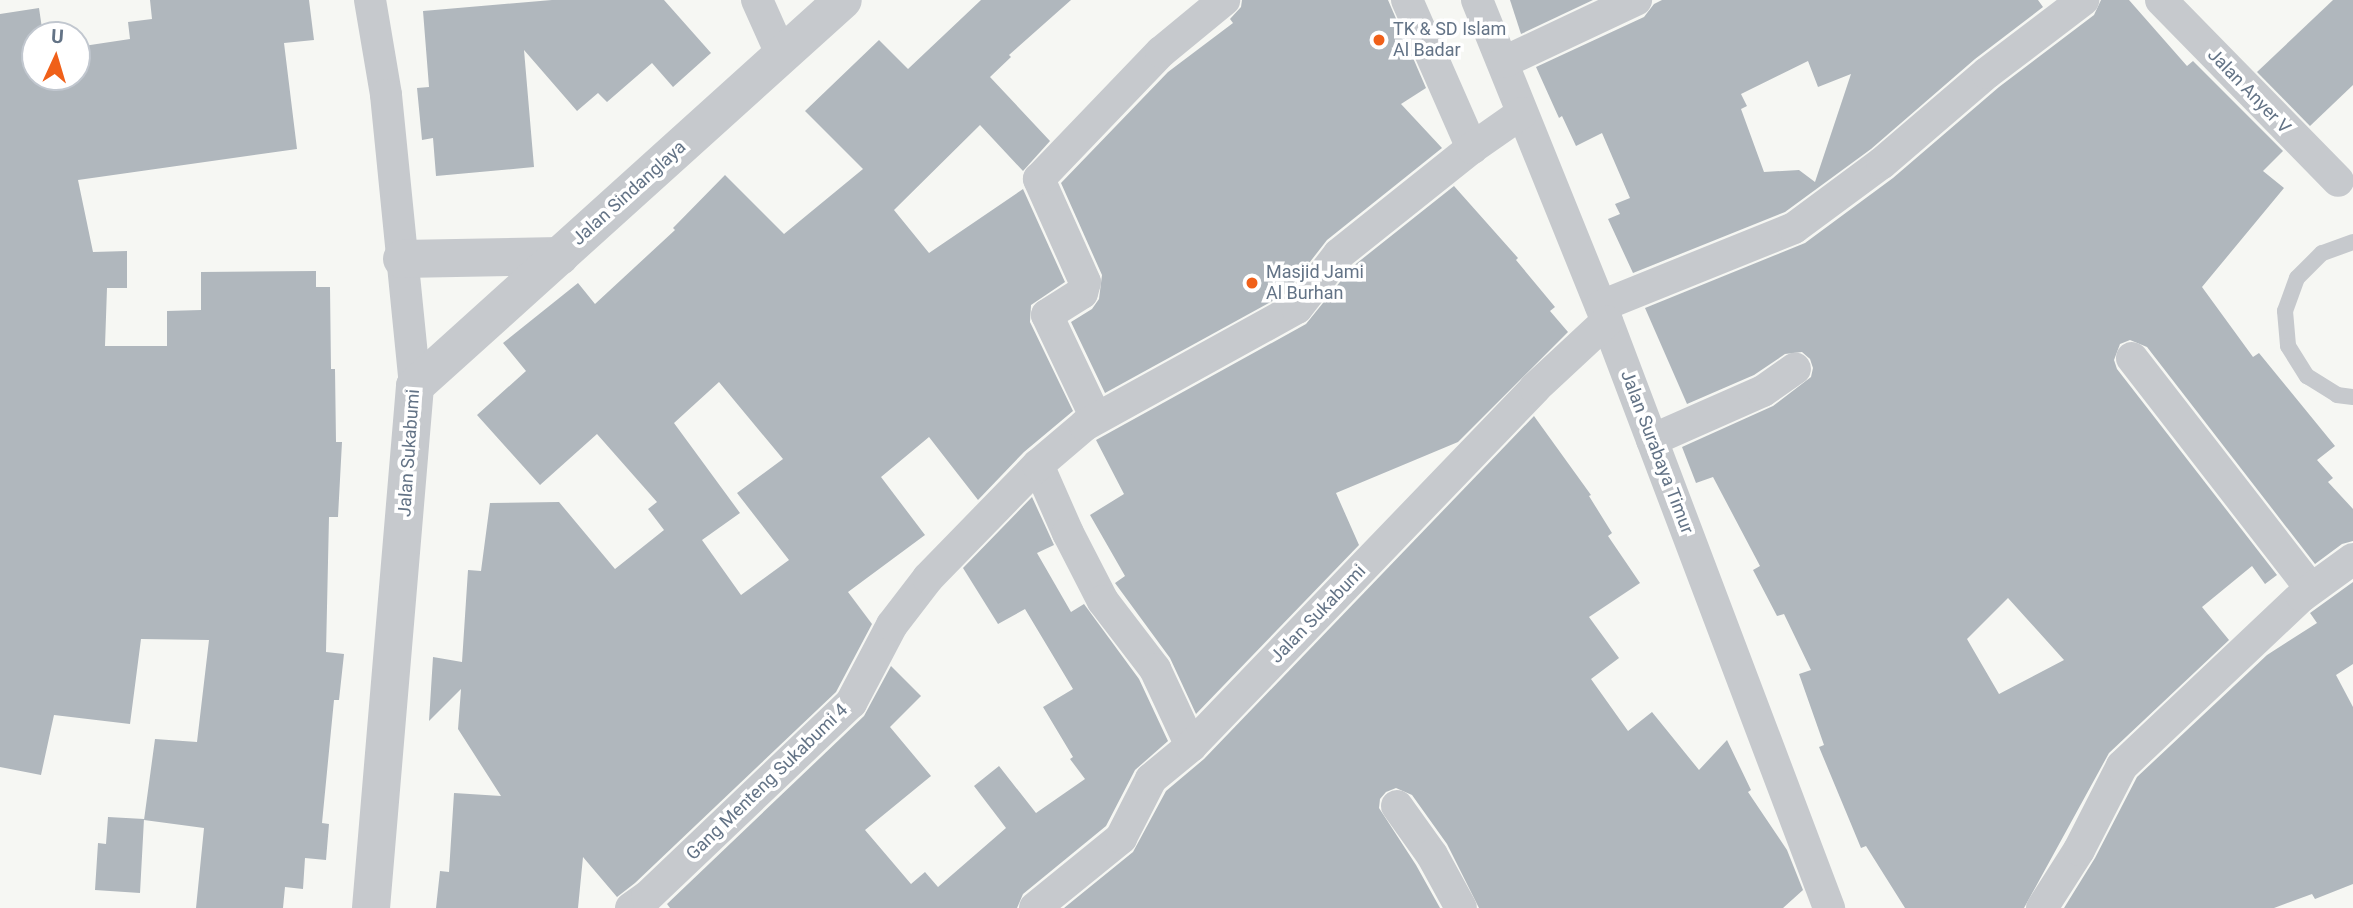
<!DOCTYPE html>
<html>
<head>
<meta charset="utf-8">
<style>
  body { margin:0 }
  #map { position:relative; width:2353px; height:908px; overflow:hidden; background:#f6f7f3; font-family:Roboto,sans-serif }
  div>[style] { position:absolute }
  [style*='--x'] { left:calc(var(--x)*1px); top:calc(var(--y)*1px); width:calc(var(--w)*1px); rotate:calc(var(--a)*1deg) }
  .building>* { inset:0; background:#b0b7bd }
  .service>* { height:16px; margin:-8px; padding:0 8px; transform-origin:8px; border-radius:8px; background:#c6c9cd }
  .minor>* { height:32px; margin:-16px; padding:0 16px; transform-origin:16px; border-radius:16px; background:#c6c9cd }
  .tertiary>* { height:38px; margin:-19px; padding:0 19px; transform-origin:19px; border-radius:19px; background:#c6c9cd }
  .dots>* { width:19px; height:19px; translate:-50% -50%; box-sizing:border-box; border:4px solid #fff; border-radius:50% }
  span { translate:-50% -50%; white-space:nowrap; text-align:center; line-height:1.15; -webkit-text-stroke:7px #fff; paint-order:stroke }
  .poi-label { font-size:18px; color:#637386 }
  .left { translate:0 -50%; text-align:left }
  .street-label { font-size:18px; color:#637386 }
  .north { position:absolute; left:21px; top:21px; width:70px; height:70px; box-sizing:border-box; background:#fff; border:2px solid #c1c7cf; border-radius:50%; rotate:4deg; font-size:19px; font-weight:700; line-height:28px; text-align:center; color:#637386 }
  .north::after { content:''; display:block; margin:auto; width:24px; height:32px; background:#f06019; clip-path:polygon(50% 0,100% 100%,50% 72%,0 100%) }
</style>
</head>
<body>
<div id="map">
  <div class="building">
    <i style="clip-path:polygon(150px 0,309px 0,314px 40px,284px 43px,297px 149px,78px 180px,93px 252px,127px 251px,127px 288px,107px 288px,105px 346px,167px 346px,167px 311px,201px 310px,201px 272px,316px 271px,316px 287px,330px 287px,331px 369px,335px 369px,336px 442px,342px 442px,338px 517px,329px 517px,326px 652px,344px 654px,339px 700px,334px 700px,322px 823px,329px 824px,326px 860px,305px 858px,303px 889px,285px 887px,283px 908px,196px 908px,204px 828px,144px 820px,155px 739px,197px 742px,209px 640px,141px 639px,130px 724px,54px 715px,41px 775px,0 767px,0 14px,39px 8px,43px 35px,35px 35px,35px 77px,77px 77px,77px 47px,130px 39px,128px 22px,152px 19px)"></i>
    <i style="clip-path:polygon(552px 0,664px 0,711px 53px,673px 87px,652px 63px,607px 102px,598px 93px,577px 111px,524px 50px,534px 167px,436px 176px,433px 138px,422px 140px,417px 88px,429px 87px,423px 11px)"></i>
    <i style="clip-path:polygon(evenodd,981px 0,1071px 0,1009px 55px,1011px 57px,990px 77px,1050px 141px,1023px 171px,980px 125px,894px 210px,929px 253px,1023px 189px,1065px 282px,1031px 305px,1030px 322px,1073px 411px,1024px 452px,978px 500px,929px 437px,881px 477px,925px 535px,848px 592px,872px 624px,836px 692px,635px 883px,617px 897px,583px 857px,578px 908px,436px 908px,440px 871px,449px 872px,454px 793px,501px 796px,458px 729px,461px 689px,429px 721px,433px 657px,462px 662px,468px 570px,481px 571px,490px 503px,559px 502px,615px 569px,664px 530px,648px 509px,657px 502px,597px 434px,540px 485px,477px 415px,526px 371px,503px 343px,578px 283px,595px 304px,675px 230px,673px 228px,725px 175px,784px 234px,863px 169px,805px 111px,879px 40px,908px 69px,981px 0,719px 382px,783px 459px,737px 493px,789px 560px,741px 595px,702px 540px,740px 513px,674px 423px,719px 382px)"></i>
    <i style="clip-path:polygon(1242px 0,1388px 0,1426px 88px,1401px 104px,1442px 148px,1327px 240px,1285px 294px,1105px 393px,1071px 322px,1092px 309px,1099px 299px,1102px 275px,1061px 183px,1168px 72px,1233px 23px,1230px 19px,1241px 7px)"></i>
    <i style="clip-path:polygon(1510px 0,1593px 0,1521px 34px)"></i>
    <i style="clip-path:polygon(evenodd,1662px 0,2038px 0,2043px 7px,1975px 59px,1871px 149px,1785px 212px,1633px 273px,1608px 219px,1620px 214px,1615px 204px,1630px 198px,1602px 133px,1576px 146px,1562px 116px,1559px 118px,1536px 67px,1644px 17px,1654px 4px,1662px 0,1808px 61px,1818px 87px,1851px 74px,1815px 182px,1799px 170px,1764px 172px,1741px 109px,1747px 106px,1741px 94px,1808px 61px)"></i>
    <i style="clip-path:polygon(evenodd,2101px 0,2129px 0,2187px 66px,2193px 61px,2283px 151px,2263px 171px,2284px 188px,2202px 287px,2253px 357px,2259px 353px,2335px 446px,2317px 460px,2333px 478px,2328px 482px,2353px 509px,2353px 541px,2342px 544px,2315px 564px,2147px 347px,2130px 340px,2120px 344px,2114px 360px,2117px 369px,2277px 575px,2265px 584px,2252px 566px,2202px 607px,2229px 640px,2109px 753px,2024px 908px,1905px 908px,1866px 846px,1861px 848px,1819px 747px,1824px 745px,1799px 674px,1811px 670px,1784px 614px,1777px 616px,1753px 570px,1760px 566px,1713px 477px,1696px 483px,1682px 447px,1773px 406px,1811px 377px,1813px 368px,1810px 359px,1802px 352px,1785px 354px,1754px 375px,1687px 404px,1645px 308px,1805px 243px,1893px 178px,1999px 87px,2094px 15px,2101px 0,2008px 598px,2064px 660px,1999px 694px,1967px 639px,2008px 598px)"></i>
    <i style="clip-path:polygon(2333px 0,2353px 0,2353px 85px,2310px 126px,2257px 72px)"></i>
    <i style="clip-path:polygon(1454px 186px,1518px 258px,1516px 260px,1555px 307px,1550px 311px,1568px 332px,1458px 442px,1336px 493px,1359px 545px,1196px 714px,1170px 658px,1115px 583px,1125px 576px,1090px 515px,1124px 494px,1096px 440px,1306px 324px,1352px 267px)"></i>
    <i style="clip-path:polygon(1534px 416px,1591px 495px,1589px 496px,1612px 533px,1608px 536px,1640px 583px,1589px 617px,1619px 658px,1591px 679px,1628px 731px,1652px 712px,1699px 770px,1727px 740px,1751px 790px,1748px 792px,1787px 850px,1803px 890px,1783px 908px,1479px 908px,1447px 844px,1412px 795px,1396px 788px,1386px 792px,1380px 799px,1379px 808px,1416px 865px,1440px 908px,1064px 908px,1133px 852px,1166px 791px,1204px 759px)"></i>
    <i style="clip-path:polygon(1032px 497px,1054px 545px,1037px 553px,1071px 612px,1084px 604px,1139px 679px,1168px 741px,1135px 770px,1106px 826px,1023px 894px,1017px 908px,670px 908px,667px 904px,864px 716px,891px 666px,921px 696px,890px 727px,931px 776px,865px 830px,911px 884px,925px 872px,938px 887px,1006px 828px,974px 786px,999px 766px,1036px 813px,1085px 779px,1070px 759px,1073px 757px,1043px 707px,1073px 689px,1025px 609px,998px 624px,963px 568px)"></i>
    <i style="clip-path:polygon(2353px 582px,2353px 664px,2336px 675px,2353px 707px,2353px 884px,2315px 899px,2312px 894px,2274px 908px,2064px 908px,2095px 858px,2137px 777px,2267px 655px,2317px 623px,2310px 613px)"></i>
    <i style="clip-path:polygon(108px 817px,144px 819px,140px 893px,95px 890px,98px 843px,106px 844px)"></i>
  </div>
  <div class="service">
    <i style="--x:2353;--y:242;--w:33;--a:160"></i>
    <i style="--x:2322;--y:253;--w:35;--a:135"></i>
    <i style="--x:2297;--y:278;--w:35;--a:110"></i>
    <i style="--x:2285;--y:311;--w:35;--a:85"></i>
    <i style="--x:2288;--y:346;--w:36;--a:58"></i>
    <i style="--x:2307;--y:376;--w:36;--a:32"></i>
    <i style="--x:2337;--y:395;--w:16;--a:7"></i>
  </div>
  <div class="minor">
    <i style="--x:370;--y:0;--w:96;--a:80.4"></i>
    <i style="--x:386;--y:95;--w:292;--a:84.3"></i>
    <i style="--x:757;--y:0;--w:61;--a:65.9"></i>
    <i style="--x:1407;--y:0;--w:162;--a:66.3"></i>
    <i style="--x:1477;--y:0;--w:346;--a:68"></i>
    <i style="--x:1607;--y:321;--w:628;--a:69.28"></i>
    <i style="--x:2161;--y:0;--w:253;--a:45.6"></i>
    <i style="--x:1504;--y:62;--w:146;--a:-25.2"></i>
    <i style="--x:1601;--y:306;--w:208;--a:-22"></i>
    <i style="--x:1794;--y:228;--w:109;--a:-36.5"></i>
    <i style="--x:1882;--y:163;--w:138;--a:-40.6"></i>
    <i style="--x:1987;--y:73;--w:121;--a:-37.2"></i>
    <i style="--x:2132;--y:358;--w:292;--a:52.2"></i>
    <i style="--x:1096;--y:418;--w:114;--a:-115.4"></i>
    <i style="--x:1047;--y:315;--w:41;--a:-32.2"></i>
    <i style="--x:1082;--y:293;--w:11;--a:-75"></i>
    <i style="--x:1085;--y:282;--w:113;--a:-114.1"></i>
    <i style="--x:1039;--y:179;--w:176;--a:-46.2"></i>
    <i style="--x:1161;--y:52;--w:82;--a:-39.5"></i>
    <i style="--x:1652;--y:440;--w:121;--a:-23.8"></i>
    <i style="--x:1763;--y:391;--w:39;--a:-35"></i>
    <i style="--x:1038;--y:465;--w:74;--a:66.2"></i>
    <i style="--x:1068;--y:533;--w:76;--a:62.8"></i>
    <i style="--x:1103;--y:601;--w:86;--a:52.6"></i>
    <i style="--x:1155;--y:669;--w:85;--a:64.9"></i>
    <i style="--x:1397;--y:806;--w:60;--a:54.5"></i>
    <i style="--x:1432;--y:855;--w:60;--a:61.3"></i>
    <i style="--x:631;--y:908;--w:19;--a:-35"></i>
    <i style="--x:647;--y:897;--w:282;--a:-43.6"></i>
    <i style="--x:851;--y:703;--w:88;--a:-62.3"></i>
    <i style="--x:892;--y:625;--w:59;--a:-52.5"></i>
    <i style="--x:928;--y:578;--w:158;--a:-45.8"></i>
    <i style="--x:1038;--y:465;--w:62;--a:-40.4"></i>
    <i style="--x:1085;--y:425;--w:242;--a:-28.9"></i>
    <i style="--x:1297;--y:308;--w:68;--a:-52.1"></i>
    <i style="--x:1339;--y:254;--w:170;--a:-38.6"></i>
    <i style="--x:1472;--y:148;--w:61;--a:-35"></i>
    <i style="--x:1035;--y:908;--w:111;--a:-39.1"></i>
    <i style="--x:1121;--y:838;--w:66;--a:-63"></i>
    <i style="--x:1151;--y:779;--w:52;--a:-39.5"></i>
    <i style="--x:1191;--y:746;--w:496;--a:-46.1"></i>
    <i style="--x:1535;--y:388;--w:98;--a:-42.9"></i>
    <i style="--x:2042;--y:908;--w:69;--a:-57.5"></i>
    <i style="--x:2079;--y:850;--w:94;--a:-62.9"></i>
    <i style="--x:2122;--y:766;--w:248;--a:-43.4"></i>
    <i style="--x:2302;--y:596;--w:63;--a:-36"></i>
  </div>
  <div class="tertiary">
    <i style="--x:402;--y:259;--w:158;--a:-1.1"></i>
    <i style="--x:371;--y:908;--w:524;--a:-85.18"></i>
    <i style="--x:415;--y:386;--w:576;--a:-42.05"></i>
  </div>
  <div class="dots">
    <i style="left:1379px;top:40px;background:#f06019"></i>
    <i style="left:1252px;top:283px;background:#f06019"></i>
  </div>
  <div class="poi-label">
    <span class="left" style="left:1393px;top:40px">TK &amp; SD Islam<br>Al Badar</span>
    <span class="left" style="left:1266px;top:283px">Masjid Jami<br>Al Burhan</span>
  </div>
  <div class="street-label">
    <span style="left:2249px;top:91px;rotate:46deg">Jalan Anyer V</span>
    <span style="left:629px;top:193px;rotate:-42deg">Jalan Sindanglaya</span>
    <span style="left:1657px;top:452px;rotate:69deg">Jalan Surabaya Timur</span>
    <span style="left:409px;top:453px;rotate:-86deg">Jalan Sukabumi</span>
    <span style="left:1318px;top:614px;rotate:-46deg">Jalan Sukabumi</span>
    <span style="left:767px;top:782px;rotate:-44deg">Gang Menteng Sukabumi 4</span>
  </div>
  <div class="north">U</div>
</div>
</body>
</html>
